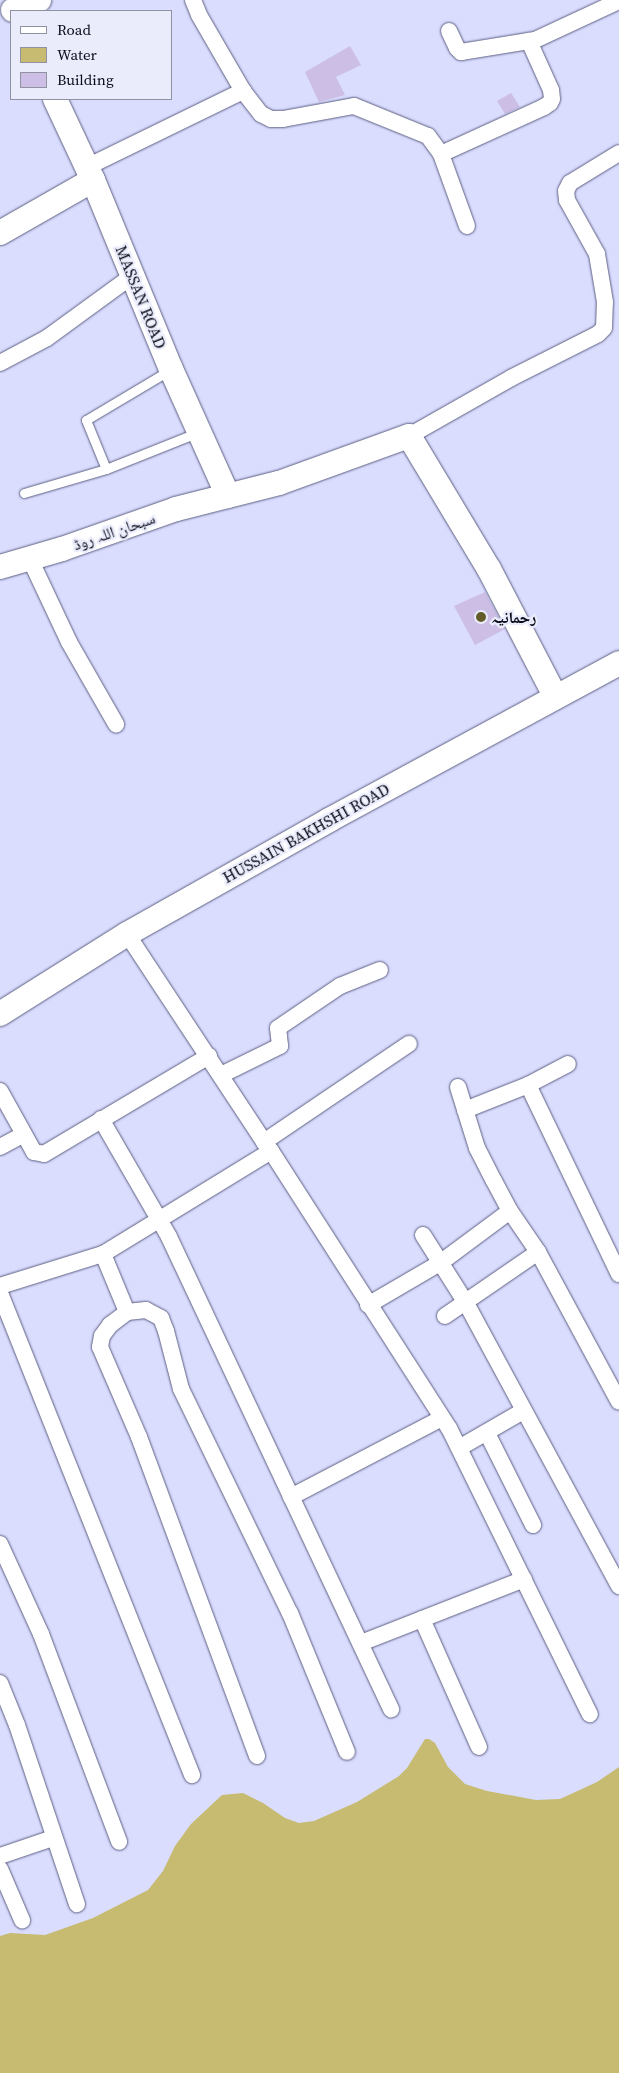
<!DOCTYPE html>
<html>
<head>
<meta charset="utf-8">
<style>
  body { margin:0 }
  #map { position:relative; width:619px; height:2073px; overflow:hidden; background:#daddfe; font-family:"Source Serif 4","Noto Naskh Arabic",serif }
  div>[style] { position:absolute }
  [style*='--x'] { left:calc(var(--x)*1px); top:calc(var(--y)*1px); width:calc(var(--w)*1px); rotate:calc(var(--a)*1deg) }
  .water>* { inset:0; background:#c6bb70 }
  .building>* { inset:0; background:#ccbee5 }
  .roads { filter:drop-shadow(0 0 1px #5d5f82) drop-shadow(0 0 1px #5d5f82) }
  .lane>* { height:9px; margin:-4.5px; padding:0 4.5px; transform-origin:4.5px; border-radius:4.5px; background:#fff }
  .street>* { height:16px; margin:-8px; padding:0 8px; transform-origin:8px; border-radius:8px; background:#fff }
  .secondary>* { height:24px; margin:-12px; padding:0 12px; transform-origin:12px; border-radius:12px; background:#fff }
  .dots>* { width:14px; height:14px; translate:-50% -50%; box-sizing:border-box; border:2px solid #eaecfc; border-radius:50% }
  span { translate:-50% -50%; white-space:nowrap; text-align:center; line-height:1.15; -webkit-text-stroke:4.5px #eaecfc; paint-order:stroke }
  .street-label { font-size:16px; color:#0a0b18 }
  .poi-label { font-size:16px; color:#0a0b18; font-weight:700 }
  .left { translate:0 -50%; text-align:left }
  .legend { position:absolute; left:10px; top:10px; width:162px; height:90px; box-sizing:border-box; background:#eaecfc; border:1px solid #9092a1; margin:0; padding:6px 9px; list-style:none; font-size:15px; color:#0a0b18 }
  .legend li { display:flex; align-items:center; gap:10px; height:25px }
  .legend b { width:25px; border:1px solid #9092a1 }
</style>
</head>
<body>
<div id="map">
  <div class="water">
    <i style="clip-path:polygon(425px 1739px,429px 1739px,435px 1743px,448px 1767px,465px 1784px,487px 1791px,536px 1800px,560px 1799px,597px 1782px,619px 1767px,619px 2073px,0 2073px,0 1936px,10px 1933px,45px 1935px,93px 1918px,148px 1890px,163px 1871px,175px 1846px,191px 1824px,222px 1795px,243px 1793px,263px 1803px,285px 1818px,299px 1823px,314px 1821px,357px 1802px,399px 1776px,407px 1768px)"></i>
  </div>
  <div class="building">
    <i style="clip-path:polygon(350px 46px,361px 65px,336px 77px,345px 95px,319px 102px,305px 72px)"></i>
    <i style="clip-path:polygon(511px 93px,520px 107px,505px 114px,497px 101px)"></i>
    <i style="clip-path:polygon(485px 592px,505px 629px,475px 645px,454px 606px)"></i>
  </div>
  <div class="roads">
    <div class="lane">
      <i style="--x:106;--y:469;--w:53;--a:-112.2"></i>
      <i style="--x:86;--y:420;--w:98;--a:-30.8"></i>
      <i style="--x:24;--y:493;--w:85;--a:-16.3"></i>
      <i style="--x:106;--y:469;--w:100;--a:-21.7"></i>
    </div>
    <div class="street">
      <i style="--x:193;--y:0;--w:16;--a:68"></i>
      <i style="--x:199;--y:15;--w:88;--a:59.9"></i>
      <i style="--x:243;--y:91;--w:29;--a:52"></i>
      <i style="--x:261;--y:114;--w:11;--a:27"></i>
      <i style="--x:271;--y:119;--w:12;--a:0"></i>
      <i style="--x:283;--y:119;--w:72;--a:-10.4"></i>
      <i style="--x:354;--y:106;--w:80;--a:22.1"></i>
      <i style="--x:428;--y:136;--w:22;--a:54"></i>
      <i style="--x:449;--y:31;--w:19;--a:65"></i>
      <i style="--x:457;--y:48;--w:6;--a:45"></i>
      <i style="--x:461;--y:52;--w:75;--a:-9.2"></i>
      <i style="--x:535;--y:40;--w:93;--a:-24.9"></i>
      <i style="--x:87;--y:167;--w:174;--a:-26"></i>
      <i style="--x:467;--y:226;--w:77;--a:-109.9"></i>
      <i style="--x:441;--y:154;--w:113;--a:-24.5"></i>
      <i style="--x:544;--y:107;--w:7;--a:-34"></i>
      <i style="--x:550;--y:103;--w:4;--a:-63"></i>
      <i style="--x:552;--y:99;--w:9;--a:-96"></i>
      <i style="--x:551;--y:90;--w:54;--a:-114.2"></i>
      <i style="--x:0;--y:363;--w:53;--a:-28"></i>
      <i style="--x:47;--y:338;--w:105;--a:-36.1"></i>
      <i style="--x:409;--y:436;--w:117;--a:-29.6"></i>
      <i style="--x:511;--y:378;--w:97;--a:-26.8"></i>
      <i style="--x:598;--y:334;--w:8;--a:-45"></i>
      <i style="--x:604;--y:328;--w:26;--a:-88"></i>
      <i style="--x:605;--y:302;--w:49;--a:-99.5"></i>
      <i style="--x:597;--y:254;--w:62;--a:-119.1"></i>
      <i style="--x:567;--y:200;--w:9;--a:-96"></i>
      <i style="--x:566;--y:191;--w:9;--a:-63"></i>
      <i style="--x:570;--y:183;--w:57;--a:-31.5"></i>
      <i style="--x:30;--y:559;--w:92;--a:64.8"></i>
      <i style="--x:69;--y:642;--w:95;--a:60.2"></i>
      <i style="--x:127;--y:934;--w:249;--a:56.6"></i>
      <i style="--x:221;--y:1075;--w:66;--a:-26.2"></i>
      <i style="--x:280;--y:1046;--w:18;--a:-96"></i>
      <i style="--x:278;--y:1028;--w:75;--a:-34.1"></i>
      <i style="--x:340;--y:986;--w:43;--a:-21.8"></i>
      <i style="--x:528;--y:1085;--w:210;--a:64.3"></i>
      <i style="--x:458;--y:1087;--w:64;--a:72.7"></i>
      <i style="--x:477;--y:1148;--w:37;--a:63"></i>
      <i style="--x:494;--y:1181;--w:34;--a:62"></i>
      <i style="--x:510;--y:1211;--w:50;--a:55.7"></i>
      <i style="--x:538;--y:1252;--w:170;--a:61.6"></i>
      <i style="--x:0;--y:1091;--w:70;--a:60.9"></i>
      <i style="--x:34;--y:1152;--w:10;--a:11"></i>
      <i style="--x:44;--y:1154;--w:192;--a:-30.7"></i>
      <i style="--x:465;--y:1110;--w:68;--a:-21.6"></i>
      <i style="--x:528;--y:1085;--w:45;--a:-27.7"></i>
      <i style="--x:101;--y:1119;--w:136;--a:60"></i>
      <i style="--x:169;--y:1237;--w:522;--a:64.81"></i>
      <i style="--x:0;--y:1147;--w:26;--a:-28"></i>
      <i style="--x:271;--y:1151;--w:329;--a:57.3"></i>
      <i style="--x:449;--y:1428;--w:319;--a:63.8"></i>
      <i style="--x:423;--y:1235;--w:80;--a:57.7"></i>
      <i style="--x:466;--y:1303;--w:322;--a:61.6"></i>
      <i style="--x:103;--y:1254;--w:63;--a:67.5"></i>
      <i style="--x:0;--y:1286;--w:108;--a:-17.3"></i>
      <i style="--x:103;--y:1254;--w:197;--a:-31.5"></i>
      <i style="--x:271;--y:1151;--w:11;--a:-128"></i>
      <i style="--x:264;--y:1142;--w:175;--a:-34.1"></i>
      <i style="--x:0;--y:1293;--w:519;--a:68.28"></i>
      <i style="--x:368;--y:1305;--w:83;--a:-30.3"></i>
      <i style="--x:440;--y:1263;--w:87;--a:-36.6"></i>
      <i style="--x:445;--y:1316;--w:113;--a:-34.5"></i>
      <i style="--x:487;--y:1433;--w:103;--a:63.4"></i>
      <i style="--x:459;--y:1448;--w:74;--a:-30"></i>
      <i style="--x:291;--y:1497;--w:170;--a:-27.6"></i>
      <i style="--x:0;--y:1544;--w:99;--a:65.5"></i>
      <i style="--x:41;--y:1634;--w:222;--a:69.4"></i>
      <i style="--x:422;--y:1619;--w:140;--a:66"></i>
      <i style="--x:361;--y:1643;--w:175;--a:-21.4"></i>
      <i style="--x:0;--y:1683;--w:45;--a:68"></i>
      <i style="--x:17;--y:1725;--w:189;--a:71.5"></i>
      <i style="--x:257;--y:1756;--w:340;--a:-110.3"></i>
      <i style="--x:139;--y:1437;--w:98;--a:-113.4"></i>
      <i style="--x:100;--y:1347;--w:11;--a:-80"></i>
      <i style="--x:102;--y:1336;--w:14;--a:-54"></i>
      <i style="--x:110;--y:1325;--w:21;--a:-37"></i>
      <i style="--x:127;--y:1312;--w:19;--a:-6"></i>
      <i style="--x:146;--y:1310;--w:17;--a:28"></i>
      <i style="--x:161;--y:1318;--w:14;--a:69"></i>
      <i style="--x:166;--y:1331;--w:60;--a:75.5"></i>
      <i style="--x:181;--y:1389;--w:249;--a:64.1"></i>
      <i style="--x:290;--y:1613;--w:150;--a:67.7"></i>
      <i style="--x:0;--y:1856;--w:56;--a:-18.8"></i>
      <i style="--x:0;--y:1869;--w:56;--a:66.7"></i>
    </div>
    <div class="secondary">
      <i style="--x:13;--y:10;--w:28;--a:-21"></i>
      <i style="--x:55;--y:99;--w:89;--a:64.9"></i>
      <i style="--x:93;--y:180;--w:204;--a:67.6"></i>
      <i style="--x:171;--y:369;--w:139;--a:65.8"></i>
      <i style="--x:0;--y:233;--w:107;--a:-29.7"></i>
      <i style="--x:0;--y:567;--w:65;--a:-16.2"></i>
      <i style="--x:62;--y:549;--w:121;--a:-19.3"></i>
      <i style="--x:176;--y:509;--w:106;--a:-14.2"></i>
      <i style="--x:279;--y:483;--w:138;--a:-19.9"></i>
      <i style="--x:409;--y:436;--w:155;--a:59"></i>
      <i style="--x:489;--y:569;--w:143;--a:62.5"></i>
      <i style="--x:0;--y:1014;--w:150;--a:-32.2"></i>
      <i style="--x:127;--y:934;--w:232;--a:-29.4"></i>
      <i style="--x:329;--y:820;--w:330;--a:-28.4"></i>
    </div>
  </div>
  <div class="dots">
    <i style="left:481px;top:617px;background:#635c28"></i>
  </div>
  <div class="street-label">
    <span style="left:141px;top:297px;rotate:68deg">MASSAN ROAD</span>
    <span style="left:114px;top:531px;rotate:-19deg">سبحان اللہ روڈ</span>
    <span style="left:306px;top:833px;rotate:-29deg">HUSSAIN BAKHSHI ROAD</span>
  </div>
  <div class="poi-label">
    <span class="left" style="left:491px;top:617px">رحمانیہ</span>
  </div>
  <ul class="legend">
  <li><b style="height:6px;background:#fff"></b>Road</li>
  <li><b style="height:14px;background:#c6bb70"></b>Water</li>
  <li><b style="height:14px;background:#ccbee5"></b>Building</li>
  </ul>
</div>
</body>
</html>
